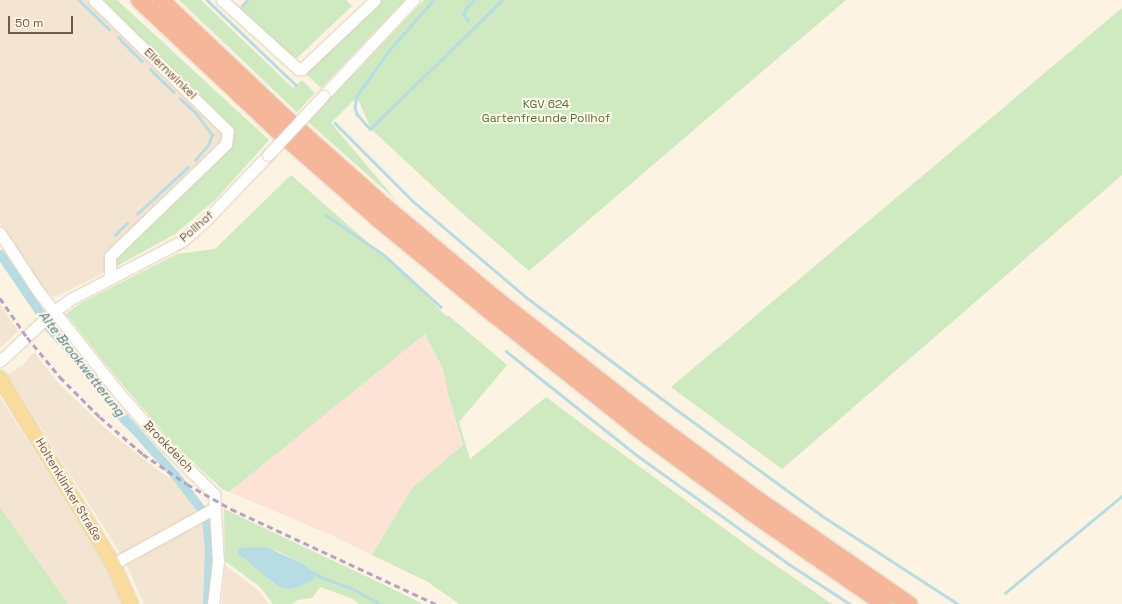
<!DOCTYPE html>
<html>
<head>
<meta charset="utf-8">
<style>
  body { margin:0 }
  #map { position:relative; width:1122px; height:604px; overflow:hidden; background:#fcf3e2; font-family:"Space Grotesk",sans-serif }
  div>[style] { position:absolute }
  [style*='--x'] { left:calc(var(--x)*1px); top:calc(var(--y)*1px); width:calc(var(--w)*1px); rotate:calc(var(--a)*1deg) }
  .residential>* { inset:0; background:#f3e5d1 }
  .commercial>* { inset:0; background:#fce3d6 }
  .green>* { inset:0; background:#cfe9c1 }
  .water>* { inset:0; background:#b8dce4 }
  .stream>* { height:2.5px; margin:-1.25px; padding:0 1.25px; transform-origin:1.25px; border-radius:1.25px; background:#b8dce4 }
  .canal>* { height:9px; margin:-4.5px; padding:0 4.5px; transform-origin:4.5px; border-radius:4.5px; background:#b8dce4 }
  .roads { filter:drop-shadow(0 0 1px #e0d0be) drop-shadow(0 0 1px #e0d0be) }
  .minor>* { height:11px; margin:-5.5px; padding:0 5.5px; transform-origin:5.5px; border-radius:5.5px; background:#fff }
  .major>* { height:14px; margin:-7px; padding:0 7px; transform-origin:7px; border-radius:7px; background:#f9db9c }
  .highway>* { height:16px; margin:-8px; padding:0 8px; transform-origin:8px; border-radius:8px; background:#f5b69a }
  .rail>* { height:2.5px; margin-top:-1.25px; transform-origin:0; background:repeating-linear-gradient(90deg,#b6a2c4 0 6px,transparent 0 10px) }
  .bridges { filter:drop-shadow(0 0 1px #e0d0be) drop-shadow(0 0 1px #e0d0be) }
  .minor-bridge>* { height:11px; margin:-5.5px; padding:0 5.5px; transform-origin:5.5px; border-radius:5.5px; background:#fff }
  span { translate:-50% -50%; white-space:nowrap; text-align:center; line-height:1.15; -webkit-text-stroke:4px #fff7e8; paint-order:stroke }
  .street-label { font-size:12px; color:#735a49 }
  .park-label { font-size:12px; color:#4f7842 }
  .water-label { font-size:13px; color:#447885; font-style:italic }
  .scale { position:absolute; left:8px; top:16px; width:65px; height:18px; box-sizing:border-box; border:2px solid #735a49; border-top:0; padding-left:5px; font-size:12px; line-height:14px; white-space:nowrap; color:#735a49; -webkit-text-stroke:3px #fff7e8; paint-order:stroke }
</style>
</head>
<body>
<div id="map">
  <div class="residential">
    <i style="clip-path:polygon(0 0,103px 0,233px 129px,230px 149px,118px 258px,117px 266px,55px 297px,46px 293px,0 223px)"></i>
    <i style="clip-path:polygon(0 304px,18px 331px,0 348px)"></i>
    <i style="clip-path:polygon(34px 352px,57px 382px,107px 430px,160px 472px,188px 489px,209px 543px,204px 604px,144px 604px,125px 561px,8px 375px,24px 364px)"></i>
    <i style="clip-path:polygon(0 397px,107px 570px,123px 604px,68px 604px,0 507px)"></i>
    <i style="clip-path:polygon(225px 565px,258px 590px,269px 604px,222px 604px)"></i>
  </div>
  <div class="commercial">
    <i style="clip-path:polygon(425px 334px,443px 369px,448px 394px,463px 446px,412px 488px,372px 555px,331px 535px,229px 492px)"></i>
  </div>
  <div class="green">
    <i style="clip-path:polygon(103px 0,117px 0,269px 140px,215px 200px,175px 234px,117px 266px,118px 258px,230px 149px,233px 129px)"></i>
    <i style="clip-path:polygon(179px 0,201px 0,293px 88px,302px 80px,315px 93px,297px 112px)"></i>
    <i style="clip-path:polygon(247px 0,346px 0,352px 6px,296px 59px,237px 9px)"></i>
    <i style="clip-path:polygon(379px 0,405px 0,321px 88px,303px 71px)"></i>
    <i style="clip-path:polygon(424px 0,846px 0,529px 271px,453px 205px,371px 129px,357px 97px,331px 123px,396px 200px,308px 122px)"></i>
    <i style="clip-path:polygon(1122px 8px,1122px 175px,782px 469px,671px 387px)"></i>
    <i style="clip-path:polygon(291px 175px,414px 283px,446px 316px,448px 315px,507px 365px,459px 422px,470px 459px,546px 397px,602px 439px,756px 552px,832px 604px,459px 604px,428px 582px,372px 555px,412px 488px,463px 445px,448px 394px,443px 369px,425px 334px,229px 492px,222px 489px,171px 441px,117px 378px,66px 314px,81px 303px,177px 254px,215px 249px)"></i>
    <i style="clip-path:polygon(0 507px,68px 604px,0 604px)"></i>
    <i style="clip-path:polygon(evenodd,224px 509px,376px 581px,423px 604px,359px 604px,353px 599px,320px 587px,312px 598px,298px 600px,292px 604px,273px 604px,260px 587px,225px 561px,224px 509px,237px 548px,278px 551px,302px 563px,314px 572px,279px 587px,238px 554px,237px 548px)"></i>
  </div>
  <div class="water">
    <i style="clip-path:polygon(51px 323px,104px 384px,124px 415px,133px 434px,120px 422px,102px 392px,44px 329px)"></i>
    <i style="clip-path:polygon(266px 547px,302px 563px,314px 572px,314px 579px,304px 585px,290px 589px,279px 587px,238px 554px,237px 548px)"></i>
  </div>
  <div class="stream">
    <i style="--x:79;--y:0;--w:42;--a:44"></i>
    <i style="--x:207;--y:0;--w:123;--a:43.7"></i>
    <i style="--x:434;--y:0;--w:67;--a:131.3"></i>
    <i style="--x:390;--y:50;--w:57;--a:125.7"></i>
    <i style="--x:357;--y:96;--w:11;--a:100"></i>
    <i style="--x:355;--y:107;--w:7;--a:74"></i>
    <i style="--x:357;--y:114;--w:20;--a:49"></i>
    <i style="--x:370;--y:129;--w:185;--a:-44.3"></i>
    <i style="--x:243;--y:5;--w:6;--a:-51"></i>
    <i style="--x:468;--y:21;--w:9;--a:-126"></i>
    <i style="--x:463;--y:14;--w:5;--a:-68"></i>
    <i style="--x:465;--y:9;--w:13;--a:-45"></i>
    <i style="--x:118;--y:37;--w:34;--a:45"></i>
    <i style="--x:150;--y:69;--w:33;--a:44"></i>
    <i style="--x:180;--y:98;--w:23;--a:43"></i>
    <i style="--x:197;--y:114;--w:26;--a:54"></i>
    <i style="--x:212;--y:135;--w:2;--a:0"></i>
    <i style="--x:335;--y:123;--w:112;--a:45"></i>
    <i style="--x:414;--y:202;--w:147;--a:40.3"></i>
    <i style="--x:526;--y:297;--w:184;--a:36.8"></i>
    <i style="--x:673;--y:407;--w:183;--a:36.1"></i>
    <i style="--x:821;--y:515;--w:163;--a:33"></i>
    <i style="--x:195;--y:160;--w:20;--a:-49"></i>
    <i style="--x:208;--y:145;--w:11;--a:-68"></i>
    <i style="--x:137;--y:214;--w:69;--a:-42.7"></i>
    <i style="--x:326;--y:215;--w:70;--a:34.6"></i>
    <i style="--x:384;--y:255;--w:77;--a:42.4"></i>
    <i style="--x:115;--y:235;--w:17;--a:-45"></i>
    <i style="--x:506;--y:351;--w:169;--a:38.5"></i>
    <i style="--x:638;--y:456;--w:186;--a:35.6"></i>
    <i style="--x:789;--y:564;--w:73;--a:33.3"></i>
    <i style="--x:314;--y:572;--w:6;--a:39"></i>
    <i style="--x:319;--y:576;--w:39;--a:21"></i>
    <i style="--x:355;--y:590;--w:29;--a:29"></i>
    <i style="--x:1005;--y:593;--w:152;--a:-39.7"></i>
  </div>
  <div class="canal">
    <i style="--x:0;--y:254;--w:87;--a:55.8"></i>
    <i style="--x:120;--y:413;--w:89;--a:48.6"></i>
    <i style="--x:179;--y:480;--w:36;--a:53"></i>
    <i style="--x:201;--y:509;--w:12;--a:66"></i>
    <i style="--x:206;--y:520;--w:27;--a:84"></i>
    <i style="--x:209;--y:547;--w:57;--a:92"></i>
  </div>
  <div class="roads">
    <div class="minor">
      <i style="--x:94;--y:0;--w:187;--a:44.4"></i>
      <i style="--x:228;--y:131;--w:13;--a:99"></i>
      <i style="--x:226;--y:144;--w:161;--a:136"></i>
      <i style="--x:110;--y:256;--w:23;--a:90"></i>
      <i style="--x:222;--y:0;--w:103;--a:42.2"></i>
      <i style="--x:298;--y:69;--w:4;--a:0"></i>
      <i style="--x:302;--y:69;--w:100;--a:-43.4"></i>
      <i style="--x:323;--y:96;--w:132;--a:-46.8"></i>
      <i style="--x:0;--y:233;--w:69;--a:56.8"></i>
      <i style="--x:38;--y:291;--w:129;--a:51.6"></i>
      <i style="--x:118;--y:392;--w:65;--a:48.7"></i>
      <i style="--x:161;--y:441;--w:75;--a:45"></i>
      <i style="--x:214;--y:494;--w:67;--a:86.6"></i>
      <i style="--x:218;--y:561;--w:43;--a:96.6"></i>
      <i style="--x:0;--y:361;--w:72;--a:-42.8"></i>
      <i style="--x:53;--y:312;--w:22;--a:-36"></i>
      <i style="--x:71;--y:299;--w:125;--a:-27.6"></i>
      <i style="--x:182;--y:241;--w:30;--a:-41"></i>
      <i style="--x:205;--y:221;--w:91;--a:-46.3"></i>
      <i style="--x:113;--y:564;--w:116;--a:-28.8"></i>
    </div>
    <div class="major">
      <i style="--x:0;--y:378;--w:218;--a:58.7"></i>
      <i style="--x:113;--y:564;--w:44;--a:65.8"></i>
    </div>
    <div class="highway">
      <i style="--x:139;--y:0;--w:191;--a:43.3"></i>
      <i style="--x:278;--y:131;--w:133;--a:41.3"></i>
      <i style="--x:378;--y:219;--w:141;--a:39.5"></i>
      <i style="--x:487;--y:309;--w:208;--a:38.4"></i>
      <i style="--x:650;--y:438;--w:127;--a:36.3"></i>
      <i style="--x:752;--y:513;--w:160;--a:34.6"></i>
      <i style="--x:161;--y:0;--w:175;--a:43.4"></i>
      <i style="--x:288;--y:120;--w:134;--a:41.7"></i>
      <i style="--x:388;--y:209;--w:141;--a:39.8"></i>
      <i style="--x:496;--y:299;--w:206;--a:38.1"></i>
      <i style="--x:658;--y:426;--w:128;--a:36.4"></i>
      <i style="--x:761;--y:502;--w:180;--a:34.6"></i>
    </div>
  </div>
  <div class="rail">
    <i style="--x:0;--y:298;--w:47;--a:55.3"></i>
    <i style="--x:27;--y:337;--w:52;--a:50.5"></i>
    <i style="--x:60;--y:377;--w:57;--a:45"></i>
    <i style="--x:100;--y:417;--w:57;--a:40.7"></i>
    <i style="--x:143;--y:454;--w:53;--a:34.3"></i>
    <i style="--x:187;--y:484;--w:51;--a:29.6"></i>
    <i style="--x:231;--y:509;--w:226;--a:24.9"></i>
  </div>
  <div class="bridges">
    <div class="minor-bridge">
      <i style="--x:268;--y:155;--w:81;--a:-47"></i>
    </div>
  </div>
  <div class="street-label">
    <span style="left:170px;top:74px;rotate:44deg">Ellernwinkel</span>
    <span style="left:197px;top:227px;rotate:-41deg">Pollhof</span>
    <span style="left:168px;top:447px;rotate:46deg">Brookdeich</span>
    <span style="left:68px;top:490px;rotate:59deg">Holtenklinker Straße</span>
  </div>
  <div class="park-label">
    <span style="left:546px;top:112px">KGV 624<br>Gartenfreunde Pollhof</span>
  </div>
  <div class="water-label">
    <span style="left:81px;top:364px;rotate:52deg">Alte Brookwetterung</span>
  </div>
  <div class="scale">50 m</div>
</div>
</body>
</html>
